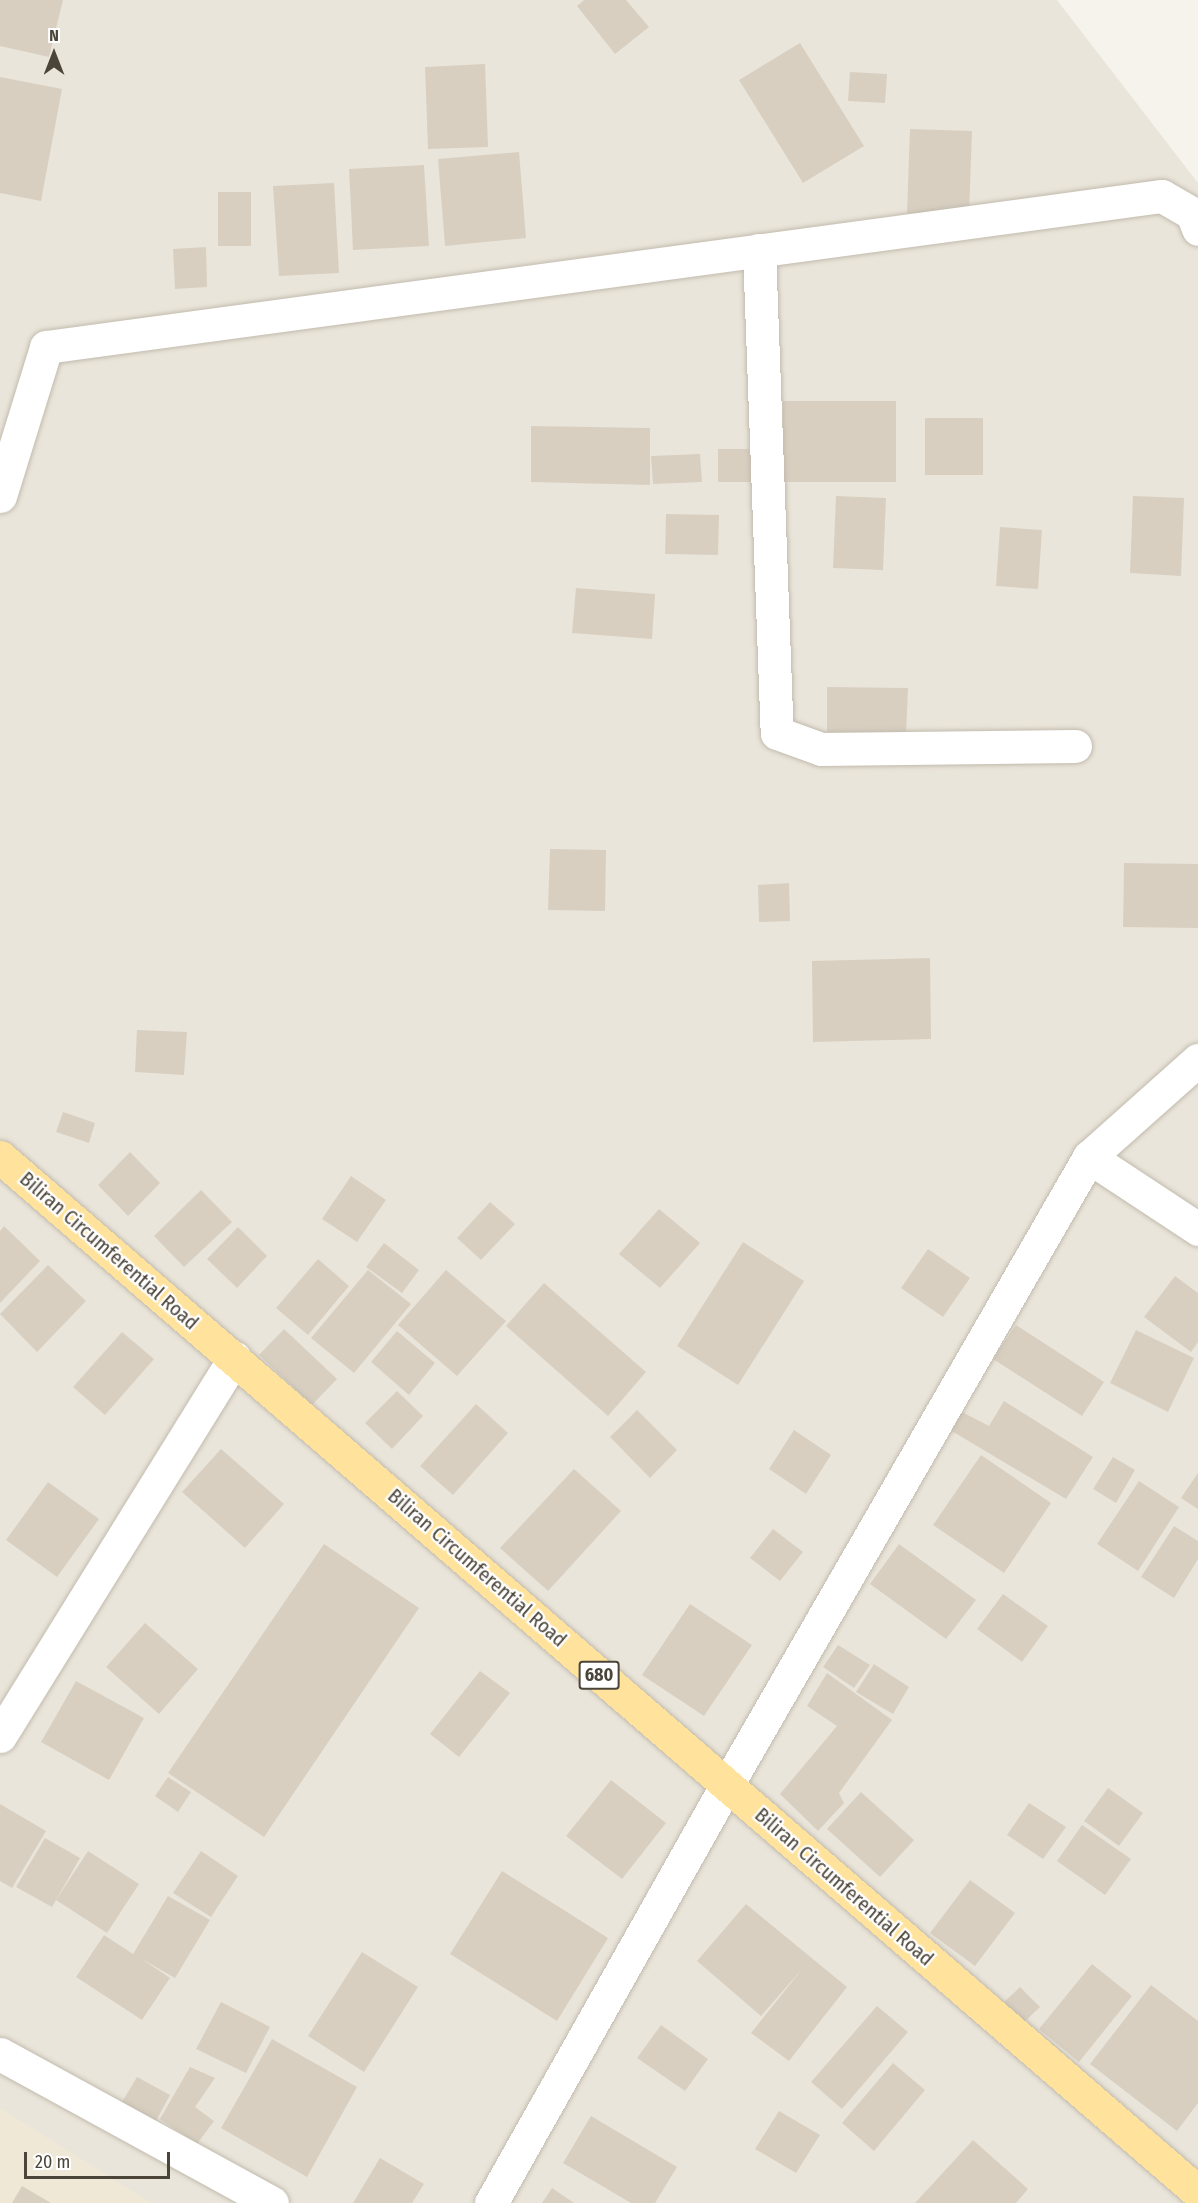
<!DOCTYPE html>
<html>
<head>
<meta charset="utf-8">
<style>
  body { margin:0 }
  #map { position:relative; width:1198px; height:2203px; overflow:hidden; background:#f6f3ec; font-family:"Fira Sans Condensed",sans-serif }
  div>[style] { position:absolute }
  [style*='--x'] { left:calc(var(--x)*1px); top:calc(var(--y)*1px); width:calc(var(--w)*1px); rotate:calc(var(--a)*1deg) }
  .residential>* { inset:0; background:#eae5da }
  .education>* { inset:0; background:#efe8d6 }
  .building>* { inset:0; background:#d8cfc1 }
  .roads { filter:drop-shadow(0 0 2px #c2bbae) drop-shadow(0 0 2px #c2bbae) }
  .minor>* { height:33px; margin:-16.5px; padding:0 16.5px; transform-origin:16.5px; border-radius:16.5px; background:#fff }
  .tertiary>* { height:33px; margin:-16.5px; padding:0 16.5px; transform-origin:16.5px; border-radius:16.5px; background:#fff }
  .primary>* { height:33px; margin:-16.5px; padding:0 16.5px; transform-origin:16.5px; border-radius:16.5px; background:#ffe39c }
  span { translate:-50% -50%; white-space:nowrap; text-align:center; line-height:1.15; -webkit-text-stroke:4.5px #fff; paint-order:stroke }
  .shield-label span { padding:2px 4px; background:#fff; border:2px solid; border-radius:4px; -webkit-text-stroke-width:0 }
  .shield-label { font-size:18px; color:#4b4439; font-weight:700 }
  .street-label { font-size:20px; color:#4b4439 }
  .north { position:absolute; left:24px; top:24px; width:60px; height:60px; -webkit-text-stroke:4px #fff; paint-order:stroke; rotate:0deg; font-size:16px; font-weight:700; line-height:24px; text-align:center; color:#4b4439 }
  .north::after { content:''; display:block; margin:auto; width:21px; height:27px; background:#4b4439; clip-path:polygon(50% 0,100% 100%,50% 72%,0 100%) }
  .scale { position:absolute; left:24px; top:2152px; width:146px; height:27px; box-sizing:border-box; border:3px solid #4b4439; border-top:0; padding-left:8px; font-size:18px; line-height:21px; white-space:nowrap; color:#4b4439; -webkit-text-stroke:4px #fff; paint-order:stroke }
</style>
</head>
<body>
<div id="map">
  <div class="residential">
    <i style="clip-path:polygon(0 0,1057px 0,1198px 183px,1198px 2203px,0 2203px)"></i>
  </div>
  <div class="education">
    <i style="clip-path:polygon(0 2108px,151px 2203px,0 2203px)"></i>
  </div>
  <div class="building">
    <i style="clip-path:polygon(0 0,63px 0,49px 57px,0 46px)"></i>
    <i style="clip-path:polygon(584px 0,626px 0,649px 27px,615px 54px,577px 6px)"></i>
    <i style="clip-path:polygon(800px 43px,864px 146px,803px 183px,739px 80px)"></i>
    <i style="clip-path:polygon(485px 64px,488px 147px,428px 149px,425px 67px)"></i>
    <i style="clip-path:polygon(850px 72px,887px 74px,885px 103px,848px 101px)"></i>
    <i style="clip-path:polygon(0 77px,62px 89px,41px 201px,0 193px)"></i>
    <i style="clip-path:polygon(910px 129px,972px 131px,969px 216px,907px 213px)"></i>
    <i style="clip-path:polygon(519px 152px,526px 238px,445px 246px,438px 159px)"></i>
    <i style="clip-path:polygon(424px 165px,429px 246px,353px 250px,349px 169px)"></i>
    <i style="clip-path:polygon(334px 183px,339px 273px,279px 276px,273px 186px)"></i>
    <i style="clip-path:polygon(218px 192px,251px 192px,251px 246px,218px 246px)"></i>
    <i style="clip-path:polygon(206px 247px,207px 287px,175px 289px,173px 249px)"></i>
    <i style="clip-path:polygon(783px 401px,896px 401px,896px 482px,783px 482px)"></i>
    <i style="clip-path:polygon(925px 418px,983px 418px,983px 475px,925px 475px)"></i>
    <i style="clip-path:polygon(531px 426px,650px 428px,650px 485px,531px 482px)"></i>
    <i style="clip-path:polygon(718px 449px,752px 449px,752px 482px,718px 482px)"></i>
    <i style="clip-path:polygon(700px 454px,702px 482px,653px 484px,651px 456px)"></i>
    <i style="clip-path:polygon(836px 496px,886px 498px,883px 570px,833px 568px)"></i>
    <i style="clip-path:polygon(1133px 496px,1184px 498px,1181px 576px,1130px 573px)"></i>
    <i style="clip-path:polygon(666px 514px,719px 515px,718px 555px,665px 554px)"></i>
    <i style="clip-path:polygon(1000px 527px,1042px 530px,1038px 589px,996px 586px)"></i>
    <i style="clip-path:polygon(576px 588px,655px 594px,652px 639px,572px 633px)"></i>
    <i style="clip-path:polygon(827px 687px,908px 688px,906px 734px,827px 732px)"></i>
    <i style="clip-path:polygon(550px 849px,606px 850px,605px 911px,548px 910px)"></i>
    <i style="clip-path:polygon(1124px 863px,1198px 864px,1198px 928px,1123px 927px)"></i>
    <i style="clip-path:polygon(789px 883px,790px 921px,759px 922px,758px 885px)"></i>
    <i style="clip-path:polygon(930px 958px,931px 1039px,813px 1042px,812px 961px)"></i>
    <i style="clip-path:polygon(137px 1030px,187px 1032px,184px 1075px,135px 1072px)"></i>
    <i style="clip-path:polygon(63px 1112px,95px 1123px,89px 1143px,56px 1132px)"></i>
    <i style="clip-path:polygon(130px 1152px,160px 1183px,128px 1216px,98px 1185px)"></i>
    <i style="clip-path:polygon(351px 1176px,386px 1200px,357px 1242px,322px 1219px)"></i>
    <i style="clip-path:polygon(201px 1190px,232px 1222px,184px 1267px,154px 1236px)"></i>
    <i style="clip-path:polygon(490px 1202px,515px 1224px,481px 1260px,457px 1238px)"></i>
    <i style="clip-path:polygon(659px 1209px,700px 1243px,660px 1288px,619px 1254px)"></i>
    <i style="clip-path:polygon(4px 1226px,40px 1261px,0 1303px,0 1231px)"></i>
    <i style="clip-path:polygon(238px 1227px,267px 1256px,237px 1288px,207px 1259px)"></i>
    <i style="clip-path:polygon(743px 1242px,804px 1281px,738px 1385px,677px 1346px)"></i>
    <i style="clip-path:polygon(384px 1243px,419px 1270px,402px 1293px,366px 1267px)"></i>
    <i style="clip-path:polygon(928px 1249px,970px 1278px,943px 1317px,901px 1288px)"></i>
    <i style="clip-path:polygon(318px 1259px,349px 1286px,308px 1335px,276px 1308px)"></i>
    <i style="clip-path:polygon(48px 1265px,86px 1301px,37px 1352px,0 1314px)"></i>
    <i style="clip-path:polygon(368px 1270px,411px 1304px,354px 1373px,311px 1338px)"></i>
    <i style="clip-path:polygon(446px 1270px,506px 1321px,457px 1376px,398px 1325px)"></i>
    <i style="clip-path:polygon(1175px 1276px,1198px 1293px,1198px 1342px,1191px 1352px,1144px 1317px)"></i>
    <i style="clip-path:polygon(544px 1283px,646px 1372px,608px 1416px,506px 1326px)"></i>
    <i style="clip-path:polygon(1016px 1325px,1104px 1382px,1082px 1416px,993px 1359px)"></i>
    <i style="clip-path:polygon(284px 1329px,337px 1379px,312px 1405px,259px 1355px)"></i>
    <i style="clip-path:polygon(1136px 1330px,1194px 1358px,1168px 1412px,1110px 1383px)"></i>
    <i style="clip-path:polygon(397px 1331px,435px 1363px,409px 1395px,371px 1362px)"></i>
    <i style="clip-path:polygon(122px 1332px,154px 1359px,105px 1415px,73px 1387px)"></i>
    <i style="clip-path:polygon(397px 1391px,423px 1416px,392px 1449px,365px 1423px)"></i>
    <i style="clip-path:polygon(1004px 1401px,1093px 1457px,1066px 1499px,950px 1430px,962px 1412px,989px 1426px)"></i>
    <i style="clip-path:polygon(476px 1404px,508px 1433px,453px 1495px,420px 1466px)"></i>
    <i style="clip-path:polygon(637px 1410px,677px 1450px,650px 1478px,610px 1437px)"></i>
    <i style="clip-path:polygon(794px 1430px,831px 1455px,806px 1494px,769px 1469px)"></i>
    <i style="clip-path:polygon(221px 1449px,284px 1504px,245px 1548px,182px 1492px)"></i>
    <i style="clip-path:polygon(981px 1455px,1051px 1503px,1004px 1573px,933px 1525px)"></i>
    <i style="clip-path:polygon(1113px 1457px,1135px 1470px,1116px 1503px,1093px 1489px)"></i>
    <i style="clip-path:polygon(574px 1469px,621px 1511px,548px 1591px,500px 1548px)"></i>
    <i style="clip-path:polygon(1198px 1473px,1198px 1509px,1181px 1498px)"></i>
    <i style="clip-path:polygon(1139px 1481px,1179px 1507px,1138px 1571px,1097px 1544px)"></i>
    <i style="clip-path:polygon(48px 1482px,99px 1519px,57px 1577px,6px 1540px)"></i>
    <i style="clip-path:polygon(1174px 1526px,1198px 1541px,1198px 1559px,1174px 1598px,1141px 1577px)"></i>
    <i style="clip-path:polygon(773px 1529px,803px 1552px,780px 1581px,750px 1558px)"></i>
    <i style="clip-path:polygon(324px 1544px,419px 1608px,264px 1837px,168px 1773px)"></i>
    <i style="clip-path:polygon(899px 1544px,976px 1600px,946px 1639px,870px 1584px)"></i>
    <i style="clip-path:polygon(1003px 1594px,1048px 1626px,1022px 1662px,977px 1629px)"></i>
    <i style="clip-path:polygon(690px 1604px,752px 1645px,704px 1716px,642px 1675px)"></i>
    <i style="clip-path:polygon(145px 1623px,198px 1669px,159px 1714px,106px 1667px)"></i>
    <i style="clip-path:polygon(838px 1645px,870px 1665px,854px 1688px,823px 1667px)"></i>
    <i style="clip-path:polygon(874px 1664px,909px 1687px,893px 1714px,856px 1692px)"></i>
    <i style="clip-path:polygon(480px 1671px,510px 1693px,459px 1757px,430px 1734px)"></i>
    <i style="clip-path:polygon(827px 1673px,892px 1720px,839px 1793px,844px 1803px,818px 1831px,780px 1794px,837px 1726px,807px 1706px)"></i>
    <i style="clip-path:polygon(76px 1681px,144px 1718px,109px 1780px,41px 1742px)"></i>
    <i style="clip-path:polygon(168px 1777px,191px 1792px,178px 1812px,155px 1796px)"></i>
    <i style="clip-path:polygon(611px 1780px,666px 1823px,622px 1879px,566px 1836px)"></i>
    <i style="clip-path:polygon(1108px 1788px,1143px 1813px,1119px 1846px,1084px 1821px)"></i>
    <i style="clip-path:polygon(861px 1792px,914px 1840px,880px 1877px,827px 1829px)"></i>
    <i style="clip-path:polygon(1029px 1803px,1066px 1827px,1043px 1859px,1007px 1835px)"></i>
    <i style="clip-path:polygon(0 1804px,46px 1831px,12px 1888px,0 1881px)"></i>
    <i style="clip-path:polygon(1082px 1825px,1131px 1859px,1105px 1895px,1057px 1861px)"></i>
    <i style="clip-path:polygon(45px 1838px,80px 1858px,52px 1907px,16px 1887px)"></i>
    <i style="clip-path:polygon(88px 1851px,139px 1884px,107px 1933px,56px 1900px)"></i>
    <i style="clip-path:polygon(201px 1851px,238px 1876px,211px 1917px,173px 1893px)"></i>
    <i style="clip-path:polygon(502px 1871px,608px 1938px,557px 2021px,450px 1954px)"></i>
    <i style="clip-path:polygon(970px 1880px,1015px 1913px,975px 1966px,930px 1933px)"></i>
    <i style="clip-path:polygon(168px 1896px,210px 1920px,175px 1978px,142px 1959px,170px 1978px,142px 2020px,76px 1977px,104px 1935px,133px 1954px)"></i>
    <i style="clip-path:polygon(746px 1904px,847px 1987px,789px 2061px,751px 2033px,803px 1968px,761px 2016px,697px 1961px)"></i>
    <i style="clip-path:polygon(362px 1952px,418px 1987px,364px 2072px,308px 2036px)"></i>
    <i style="clip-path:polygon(1092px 1964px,1132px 1996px,1079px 2062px,1039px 2029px)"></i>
    <i style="clip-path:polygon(1151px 1985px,1198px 2021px,1198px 2103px,1177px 2131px,1090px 2064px)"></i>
    <i style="clip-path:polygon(1020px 1987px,1040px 2007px,1022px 2024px,1002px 2004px)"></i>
    <i style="clip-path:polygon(221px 2002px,270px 2027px,246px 2073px,196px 2049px)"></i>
    <i style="clip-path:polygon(877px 2006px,908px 2032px,842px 2109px,811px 2082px)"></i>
    <i style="clip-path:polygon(661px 2025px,708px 2059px,685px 2091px,637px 2058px)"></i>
    <i style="clip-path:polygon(272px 2039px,357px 2087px,307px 2177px,221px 2128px)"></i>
    <i style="clip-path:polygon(893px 2063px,925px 2090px,874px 2151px,842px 2123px)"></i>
    <i style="clip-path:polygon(190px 2067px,215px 2078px,195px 2107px,214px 2121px,197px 2144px,160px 2119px)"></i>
    <i style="clip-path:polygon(137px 2077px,170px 2095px,156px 2121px,122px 2102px)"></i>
    <i style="clip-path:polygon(779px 2111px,820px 2135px,796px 2173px,755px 2149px)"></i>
    <i style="clip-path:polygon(591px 2116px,677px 2167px,655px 2203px,631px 2203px,563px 2163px)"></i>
    <i style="clip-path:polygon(973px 2140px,1028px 2189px,1016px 2203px,915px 2203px)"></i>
    <i style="clip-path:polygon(380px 2158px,424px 2184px,412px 2203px,353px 2203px)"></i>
    <i style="clip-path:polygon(22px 2186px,51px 2203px,12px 2203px)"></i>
    <i style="clip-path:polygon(552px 2188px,574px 2203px,542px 2203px)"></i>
  </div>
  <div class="roads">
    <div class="minor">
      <i style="--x:759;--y:250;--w:483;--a:87.9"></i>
      <i style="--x:777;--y:733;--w:47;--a:20"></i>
      <i style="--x:821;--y:749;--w:254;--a:-0.7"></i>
      <i style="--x:0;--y:496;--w:156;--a:-72.8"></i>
      <i style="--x:46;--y:347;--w:1126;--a:-7.71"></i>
      <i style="--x:1162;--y:196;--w:34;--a:30"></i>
      <i style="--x:1192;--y:213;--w:17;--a:69"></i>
      <i style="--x:1089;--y:1157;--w:131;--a:33.4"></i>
      <i style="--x:0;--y:1736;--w:445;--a:-58.2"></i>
      <i style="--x:0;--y:2054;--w:310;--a:28.7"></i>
      <i style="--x:491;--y:2203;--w:480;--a:-60.6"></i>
    </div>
    <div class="tertiary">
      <i style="--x:727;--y:1785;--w:725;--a:-60.04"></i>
      <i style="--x:1089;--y:1157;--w:146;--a:-41.7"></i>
    </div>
    <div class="primary">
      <i style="--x:0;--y:1157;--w:1583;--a:40.83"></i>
    </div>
  </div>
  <div class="shield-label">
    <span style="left:599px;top:1675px">680</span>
  </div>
  <div class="street-label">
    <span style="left:109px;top:1251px;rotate:41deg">Biliran Circumferential Road</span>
    <span style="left:477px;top:1568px;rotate:41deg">Biliran Circumferential Road</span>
    <span style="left:844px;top:1887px;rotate:41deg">Biliran Circumferential Road</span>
  </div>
  <div class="north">N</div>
  <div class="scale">20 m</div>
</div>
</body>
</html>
